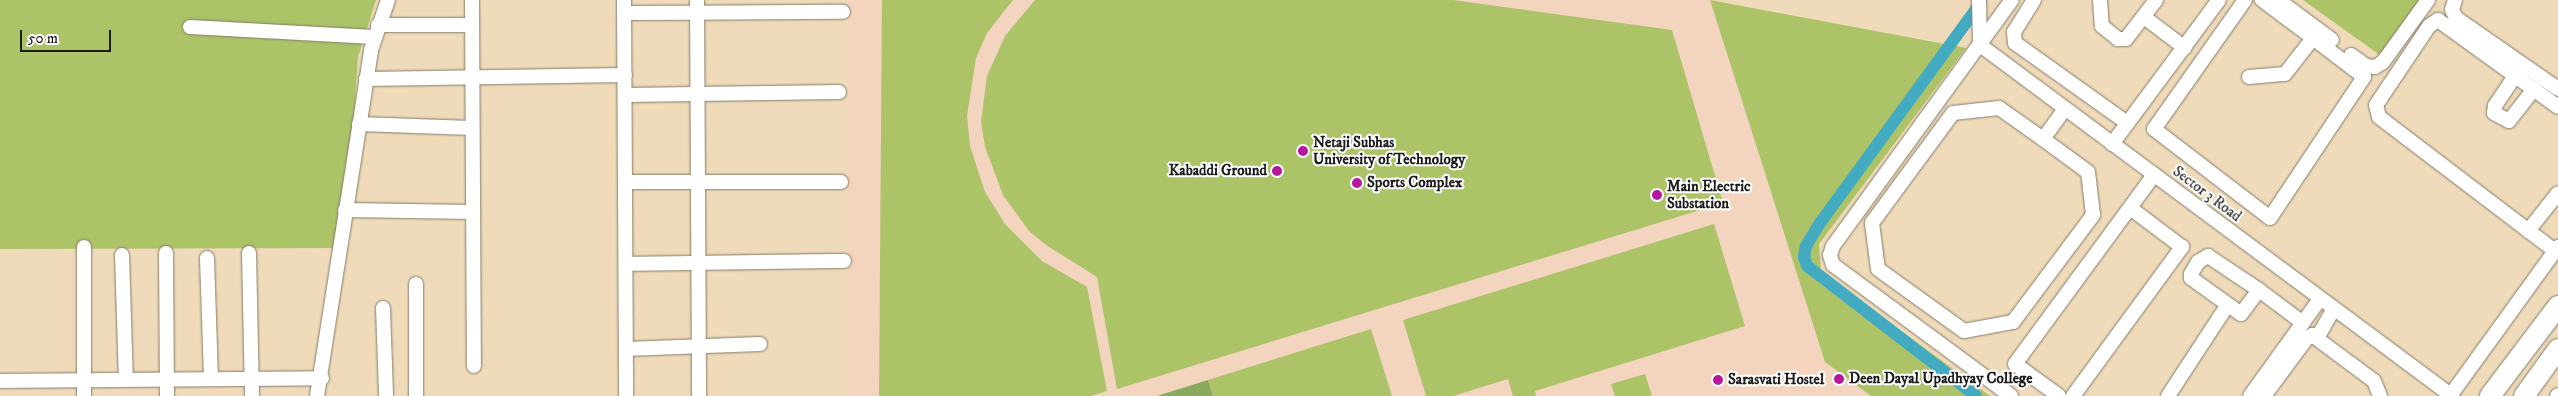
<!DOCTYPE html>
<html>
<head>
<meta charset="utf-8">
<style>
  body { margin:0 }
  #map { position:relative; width:2558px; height:396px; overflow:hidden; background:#efdbba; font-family:"IM FELL DW Pica",serif }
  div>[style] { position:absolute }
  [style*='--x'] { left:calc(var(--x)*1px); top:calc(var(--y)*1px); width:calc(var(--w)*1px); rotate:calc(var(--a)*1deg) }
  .built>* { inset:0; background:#f3d4bf }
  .green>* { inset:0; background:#acc368 }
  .forest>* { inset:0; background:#89a95c }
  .canal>* { height:12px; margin:-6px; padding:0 6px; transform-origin:6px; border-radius:6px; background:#42aac1 }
  .roads { filter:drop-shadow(0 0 1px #867c6b) drop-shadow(0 0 1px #867c6b) }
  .street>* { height:14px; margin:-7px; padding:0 7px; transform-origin:7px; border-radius:7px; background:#fff }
  .secondary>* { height:20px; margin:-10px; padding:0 10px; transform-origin:10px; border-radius:10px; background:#fff }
  .dots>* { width:14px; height:14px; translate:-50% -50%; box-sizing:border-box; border:2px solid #fff; border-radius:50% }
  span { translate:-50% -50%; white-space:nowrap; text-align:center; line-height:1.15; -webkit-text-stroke:4px #fff; paint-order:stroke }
  .poi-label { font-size:15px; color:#1c1c1c; font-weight:700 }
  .left { translate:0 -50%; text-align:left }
  .right { translate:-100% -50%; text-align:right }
  .street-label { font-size:15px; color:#1c1c1c }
  .scale { position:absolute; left:20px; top:30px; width:91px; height:22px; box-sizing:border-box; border:2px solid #1c1c1c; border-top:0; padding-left:6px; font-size:15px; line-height:18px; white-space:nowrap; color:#1c1c1c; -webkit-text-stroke:4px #fff; paint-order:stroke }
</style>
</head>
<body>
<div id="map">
  <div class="built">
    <i style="clip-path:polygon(848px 0,1710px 0,1825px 362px,1871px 396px,848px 396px)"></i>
  </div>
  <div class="green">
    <i style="clip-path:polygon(0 0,376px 0,358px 57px,345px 248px,0 249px)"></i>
    <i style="clip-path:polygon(882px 0,1013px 0,987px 33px,976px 58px,967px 116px,970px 146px,985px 192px,1005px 224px,1042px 261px,1087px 287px,1107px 391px,1091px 396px,879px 396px)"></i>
    <i style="clip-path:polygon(1035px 0,1453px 0,1672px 30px,1723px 203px,1117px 389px,1097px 277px,1046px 245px,1029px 231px,1003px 195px,985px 147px,981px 122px,987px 76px,1005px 36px)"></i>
    <i style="clip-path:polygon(1710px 0,1966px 48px,1819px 244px,1821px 272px,1990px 396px,1871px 396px,1825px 362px)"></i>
    <i style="clip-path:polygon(2303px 0,2421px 0,2381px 56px)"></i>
    <i style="clip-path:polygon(1714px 224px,1745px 326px,1535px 391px,1536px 396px,1513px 396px,1508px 379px,1453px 396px,1426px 396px,1403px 320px)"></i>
    <i style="clip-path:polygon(1371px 329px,1392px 396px,1213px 396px,1208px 380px)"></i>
    <i style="clip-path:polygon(1645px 374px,1652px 396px,1615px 396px,1611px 384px)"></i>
  </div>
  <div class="forest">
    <i style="clip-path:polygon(1208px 380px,1213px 396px,1157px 396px)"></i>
  </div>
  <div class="canal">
    <i style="--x:1976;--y:396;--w:213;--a:-142.4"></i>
    <i style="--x:1807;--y:266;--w:9;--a:-108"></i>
    <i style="--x:1804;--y:257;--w:11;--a:-80"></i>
    <i style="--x:1806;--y:246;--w:27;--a:-59"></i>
    <i style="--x:1820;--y:223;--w:273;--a:-53.9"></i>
  </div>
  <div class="roads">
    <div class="street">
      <i style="--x:472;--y:0;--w:366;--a:89.7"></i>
      <i style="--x:624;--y:0;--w:396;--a:89.7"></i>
      <i style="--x:697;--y:0;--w:396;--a:89.7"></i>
      <i style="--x:1979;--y:0;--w:45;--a:88.7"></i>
      <i style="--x:1980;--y:45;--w:588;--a:36.64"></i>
      <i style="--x:2034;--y:0;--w:38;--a:122"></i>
      <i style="--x:2014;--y:32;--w:11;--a:85"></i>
      <i style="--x:2015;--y:43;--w:138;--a:35.5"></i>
      <i style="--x:2100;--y:0;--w:26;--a:86"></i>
      <i style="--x:2102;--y:26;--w:21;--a:39"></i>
      <i style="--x:2118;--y:39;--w:8;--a:0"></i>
      <i style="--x:2126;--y:39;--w:49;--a:-52.4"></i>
      <i style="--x:2245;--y:0;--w:158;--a:125.2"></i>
      <i style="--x:2154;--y:129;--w:146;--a:37.5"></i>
      <i style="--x:2270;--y:218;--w:169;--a:-56.3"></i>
      <i style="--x:2364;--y:77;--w:64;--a:-142.6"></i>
      <i style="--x:2278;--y:0;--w:67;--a:36.5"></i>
      <i style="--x:2455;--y:0;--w:10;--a:107"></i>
      <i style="--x:2452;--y:10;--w:9;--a:63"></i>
      <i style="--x:2456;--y:18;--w:124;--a:34.8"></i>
      <i style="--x:624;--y:13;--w:219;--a:-0.3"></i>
      <i style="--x:2144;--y:17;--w:51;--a:37.1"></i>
      <i style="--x:378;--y:25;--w:94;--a:0"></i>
      <i style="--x:190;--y:27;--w:184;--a:3.1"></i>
      <i style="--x:2351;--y:55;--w:19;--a:36"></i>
      <i style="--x:2366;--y:66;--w:9;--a:6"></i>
      <i style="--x:2375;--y:67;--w:9;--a:-32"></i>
      <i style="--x:2383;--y:62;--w:77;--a:-54"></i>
      <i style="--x:2515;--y:76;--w:36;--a:124"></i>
      <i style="--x:2495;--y:106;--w:7;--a:98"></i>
      <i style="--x:2494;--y:113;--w:17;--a:28"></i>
      <i style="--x:2509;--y:121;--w:41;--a:-52"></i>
      <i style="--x:2249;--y:77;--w:36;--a:-5"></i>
      <i style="--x:2285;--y:74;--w:46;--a:-52.1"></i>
      <i style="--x:2313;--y:38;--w:64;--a:-143.3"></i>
      <i style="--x:366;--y:79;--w:259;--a:-0.9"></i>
      <i style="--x:625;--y:95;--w:214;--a:-0.8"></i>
      <i style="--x:359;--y:124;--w:113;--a:2"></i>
      <i style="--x:2043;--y:139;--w:54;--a:-144.8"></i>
      <i style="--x:1999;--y:108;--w:46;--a:173.8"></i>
      <i style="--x:1953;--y:113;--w:137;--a:126.4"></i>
      <i style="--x:1872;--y:223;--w:46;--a:82.6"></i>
      <i style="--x:1878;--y:269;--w:106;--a:35.8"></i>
      <i style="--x:1964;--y:331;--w:50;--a:-10.4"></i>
      <i style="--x:2013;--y:322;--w:134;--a:-53.2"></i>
      <i style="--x:2093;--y:215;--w:43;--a:-96.6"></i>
      <i style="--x:2088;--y:172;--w:56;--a:-143.7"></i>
      <i style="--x:2043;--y:139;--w:37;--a:-54"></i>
      <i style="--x:2112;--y:144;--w:179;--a:-53.4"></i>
      <i style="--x:625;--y:182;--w:216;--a:0"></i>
      <i style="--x:345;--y:210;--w:127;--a:0.9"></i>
      <i style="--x:2528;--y:231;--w:48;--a:-51.7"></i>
      <i style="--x:2555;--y:251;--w:221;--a:-142.7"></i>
      <i style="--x:2379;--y:117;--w:12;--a:-104"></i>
      <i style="--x:2376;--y:105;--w:95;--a:-56.1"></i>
      <i style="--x:2429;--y:26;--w:11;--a:-34"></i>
      <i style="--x:2438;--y:20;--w:148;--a:35.9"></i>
      <i style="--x:166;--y:253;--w:143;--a:89.6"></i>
      <i style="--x:249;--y:253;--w:143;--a:88.8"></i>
      <i style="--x:122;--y:255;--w:125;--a:88.2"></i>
      <i style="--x:207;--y:258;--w:121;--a:88.1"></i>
      <i style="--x:626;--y:264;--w:218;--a:-0.8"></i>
      <i style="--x:416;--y:284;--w:112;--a:90"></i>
      <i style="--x:2259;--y:290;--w:30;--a:127"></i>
      <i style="--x:2241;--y:314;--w:62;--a:-144.2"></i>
      <i style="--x:2191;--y:278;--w:4;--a:-90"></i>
      <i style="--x:2191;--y:274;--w:14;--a:-60"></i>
      <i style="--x:2198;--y:262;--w:12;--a:-31"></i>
      <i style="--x:2208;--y:256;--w:61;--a:33.7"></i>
      <i style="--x:2259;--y:290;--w:55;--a:36.9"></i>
      <i style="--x:383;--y:308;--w:88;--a:88"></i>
      <i style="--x:2317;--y:338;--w:34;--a:-60"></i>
      <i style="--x:626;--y:349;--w:134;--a:-2.1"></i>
      <i style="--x:0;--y:381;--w:322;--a:-0.5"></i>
      <i style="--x:84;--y:396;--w:149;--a:-90"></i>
      <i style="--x:317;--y:396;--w:350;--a:-81.1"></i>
      <i style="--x:371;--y:50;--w:53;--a:-71.2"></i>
      <i style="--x:2011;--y:396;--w:221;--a:-143.6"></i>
      <i style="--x:1833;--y:265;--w:10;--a:-107"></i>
      <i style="--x:1830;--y:255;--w:9;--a:-72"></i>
      <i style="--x:1833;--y:246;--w:304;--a:-54"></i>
      <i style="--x:2059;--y:396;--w:54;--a:-144"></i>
      <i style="--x:2015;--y:364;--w:235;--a:-53.7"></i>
      <i style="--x:2073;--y:396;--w:185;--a:-53.8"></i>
      <i style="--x:2182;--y:247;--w:65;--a:-143.1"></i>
      <i style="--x:2168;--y:396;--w:108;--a:-56.8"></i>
      <i style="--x:2250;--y:396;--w:120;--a:-54.2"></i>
      <i style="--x:2264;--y:396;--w:72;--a:-53.4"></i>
      <i style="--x:2307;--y:338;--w:6;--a:-31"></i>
      <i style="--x:2312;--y:335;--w:77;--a:36.6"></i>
      <i style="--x:2374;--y:381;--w:16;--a:68"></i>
      <i style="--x:2450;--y:396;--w:184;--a:-54.1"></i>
      <i style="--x:2557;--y:396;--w:1;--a:-45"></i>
    </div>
    <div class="secondary">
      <i style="--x:2490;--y:396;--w:113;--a:-52.9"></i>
      <i style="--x:2524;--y:396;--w:58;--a:-54.1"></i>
    </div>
  </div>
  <div class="dots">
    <i style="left:1303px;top:151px;background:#b5179e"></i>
    <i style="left:1277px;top:171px;background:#b5179e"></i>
    <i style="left:1357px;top:183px;background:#b5179e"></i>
    <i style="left:1657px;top:195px;background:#b5179e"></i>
    <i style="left:1839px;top:379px;background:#b5179e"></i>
    <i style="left:1718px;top:380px;background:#b5179e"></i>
  </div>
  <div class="poi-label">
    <span class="left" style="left:1313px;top:151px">Netaji Subhas<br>University of Technology</span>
    <span class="right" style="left:1267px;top:171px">Kabaddi Ground</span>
    <span class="left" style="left:1367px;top:183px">Sports Complex</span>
    <span class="left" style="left:1667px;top:195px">Main Electric<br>Substation</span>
    <span class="left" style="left:1849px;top:379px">Deen Dayal Upadhyay College</span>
    <span class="left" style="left:1728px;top:380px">Sarasvati Hostel</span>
  </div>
  <div class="street-label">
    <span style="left:2207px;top:194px;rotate:37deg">Sector 3 Road</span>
  </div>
  <div class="scale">50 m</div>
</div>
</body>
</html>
